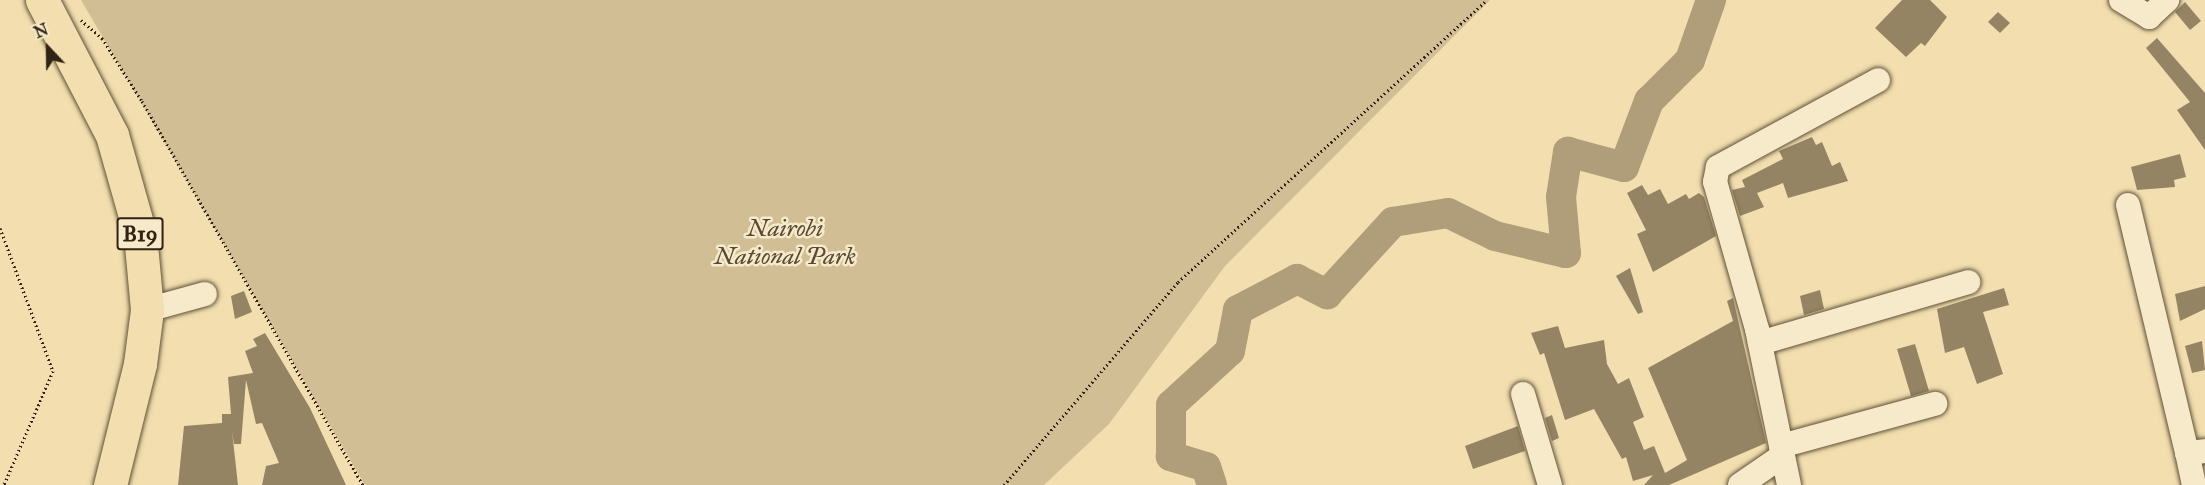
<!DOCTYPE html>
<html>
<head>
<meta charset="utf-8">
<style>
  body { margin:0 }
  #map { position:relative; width:2205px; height:485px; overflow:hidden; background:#f2deae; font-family:"IM FELL Great Primer",serif }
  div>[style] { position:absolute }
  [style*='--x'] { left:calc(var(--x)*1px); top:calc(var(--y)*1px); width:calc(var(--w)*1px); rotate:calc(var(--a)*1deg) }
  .green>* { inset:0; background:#d1be94 }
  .river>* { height:30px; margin:-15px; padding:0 15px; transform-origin:15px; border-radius:15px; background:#b09e7a }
  .building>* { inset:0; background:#958464 }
  .path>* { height:3px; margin-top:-1.5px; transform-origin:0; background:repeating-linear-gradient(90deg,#302314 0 1.5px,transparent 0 4.5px) }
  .roads { filter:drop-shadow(0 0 2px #60523a) drop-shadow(0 0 2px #60523a) }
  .minor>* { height:24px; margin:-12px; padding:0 12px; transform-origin:12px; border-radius:12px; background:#f7eaca }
  .highway>* { height:33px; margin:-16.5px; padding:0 16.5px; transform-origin:16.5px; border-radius:16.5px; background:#f2deae }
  span { translate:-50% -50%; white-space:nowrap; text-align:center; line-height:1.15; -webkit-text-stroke:5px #f7eaca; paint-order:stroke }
  .shield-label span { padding:2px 4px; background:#f7eaca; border:2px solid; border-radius:4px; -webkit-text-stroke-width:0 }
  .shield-label { font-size:22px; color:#302314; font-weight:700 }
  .park-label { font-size:24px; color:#584a34; font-style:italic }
  .north { position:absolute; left:18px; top:18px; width:60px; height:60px; -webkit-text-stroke:4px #f7eaca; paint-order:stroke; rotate:338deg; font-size:16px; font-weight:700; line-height:24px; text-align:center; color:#302314 }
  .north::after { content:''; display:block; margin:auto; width:21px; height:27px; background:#302314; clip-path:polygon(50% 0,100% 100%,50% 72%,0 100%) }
</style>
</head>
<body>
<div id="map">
  <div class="green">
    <i style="clip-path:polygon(81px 0,1490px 0,1225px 266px,1109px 424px,1044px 485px,365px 485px)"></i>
  </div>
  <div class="river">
    <i style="--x:1212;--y:485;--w:19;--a:-108"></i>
    <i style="--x:1206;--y:467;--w:37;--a:-163"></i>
    <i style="--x:1171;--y:456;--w:51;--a:-90"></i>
    <i style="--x:1171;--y:405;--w:80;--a:-42.5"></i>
    <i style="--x:1230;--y:351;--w:42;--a:-79"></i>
    <i style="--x:1238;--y:310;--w:67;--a:-27.7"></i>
    <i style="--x:1297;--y:279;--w:34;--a:27"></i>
    <i style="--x:1327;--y:294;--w:98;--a:-47.5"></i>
    <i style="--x:1393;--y:222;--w:56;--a:-9.3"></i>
    <i style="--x:1448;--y:213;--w:52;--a:26.1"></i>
    <i style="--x:1495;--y:236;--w:73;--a:13.5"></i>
    <i style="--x:1566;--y:253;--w:56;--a:-95.1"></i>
    <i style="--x:1561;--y:197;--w:46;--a:-81.2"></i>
    <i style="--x:1568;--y:152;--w:58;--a:15"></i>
    <i style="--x:1624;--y:167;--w:71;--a:-69.3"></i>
    <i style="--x:1649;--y:101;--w:58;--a:-45"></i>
    <i style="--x:1690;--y:60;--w:64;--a:-70.7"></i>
  </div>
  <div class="building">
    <i style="clip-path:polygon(1902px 0,1930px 0,1947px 17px,1925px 46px,1921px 43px,1906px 57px,1875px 28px)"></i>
    <i style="clip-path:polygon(2185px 2px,2201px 21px,2190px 30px,2175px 12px)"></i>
    <i style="clip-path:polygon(1998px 12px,2010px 23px,2000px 33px,1988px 22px)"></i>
    <i style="clip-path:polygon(2157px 38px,2205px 93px,2205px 150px,2177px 110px,2190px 102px,2146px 48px)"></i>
    <i style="clip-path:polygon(1812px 137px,1816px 145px,1822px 142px,1832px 166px,1840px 162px,1848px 181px,1788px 198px,1783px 183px,1757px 193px,1764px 207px,1740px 216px,1732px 190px,1745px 187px,1742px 180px,1783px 159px,1779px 151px)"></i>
    <i style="clip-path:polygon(2180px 154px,2186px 177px,2174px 180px,2175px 187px,2137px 190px,2131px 167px)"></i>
    <i style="clip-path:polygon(1642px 185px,1648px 195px,1660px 189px,1668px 204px,1686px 194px,1689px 199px,1699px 193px,1704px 197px,1716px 236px,1653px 272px,1637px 234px,1646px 230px,1627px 193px)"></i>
    <i style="clip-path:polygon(1630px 268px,1643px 312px,1638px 314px,1616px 276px)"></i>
    <i style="clip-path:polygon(2205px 286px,2205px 309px,2180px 321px,2175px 294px)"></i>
    <i style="clip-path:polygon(2004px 288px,2009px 305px,1983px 312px,2003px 374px,1977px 384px,1964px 347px,1945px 353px,1937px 309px)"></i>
    <i style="clip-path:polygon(1820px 290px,1824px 309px,1804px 315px,1800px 296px)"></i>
    <i style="clip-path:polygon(244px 291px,252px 312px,235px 319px,231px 296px)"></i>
    <i style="clip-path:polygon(1733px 298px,1766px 443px,1669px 485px,1644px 485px,1653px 475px,1633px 481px,1626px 457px,1622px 459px,1594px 409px,1565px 420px,1544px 353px,1540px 355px,1531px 333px,1558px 326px,1565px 348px,1604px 340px,1607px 364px,1618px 384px,1629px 378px,1644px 417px,1633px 422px,1644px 450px,1654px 446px,1665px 473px,1687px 460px,1648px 368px,1733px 321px,1727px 301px)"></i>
    <i style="clip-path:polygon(265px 333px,310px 408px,346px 485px,262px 485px,266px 466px,279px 463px,262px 423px,256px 424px,246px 380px,241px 444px,234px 444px,232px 431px,238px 485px,178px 485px,184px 426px,222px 423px,222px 414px,231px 414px,228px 377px,253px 373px,245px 351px,257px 346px,253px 339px)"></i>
    <i style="clip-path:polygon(2202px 341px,2205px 370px,2192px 373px,2185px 346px)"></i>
    <i style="clip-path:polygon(1915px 344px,1929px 391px,1901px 399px,1911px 396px,1897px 349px)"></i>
    <i style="clip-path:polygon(1552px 415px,1559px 438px,1552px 441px,1545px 418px)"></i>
    <i style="clip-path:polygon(1518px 426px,1525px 451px,1473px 469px,1465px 446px)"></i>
  </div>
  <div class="path">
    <i style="--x:81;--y:20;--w:28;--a:41"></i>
    <i style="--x:102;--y:38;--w:75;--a:57.6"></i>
    <i style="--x:142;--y:101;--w:443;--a:60.1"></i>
    <i style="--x:0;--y:228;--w:153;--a:69.7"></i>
    <i style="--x:53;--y:371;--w:124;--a:113.3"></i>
    <i style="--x:1004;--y:485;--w:267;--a:-49.4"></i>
    <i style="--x:1178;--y:282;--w:418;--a:-42.4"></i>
  </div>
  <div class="roads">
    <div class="minor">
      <i style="--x:2121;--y:0;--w:33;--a:31"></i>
      <i style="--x:2149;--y:17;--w:25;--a:-43"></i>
      <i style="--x:2128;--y:205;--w:255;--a:76.6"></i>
      <i style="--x:147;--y:310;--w:60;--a:-15.4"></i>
      <i style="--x:1760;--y:343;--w:217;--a:-16.3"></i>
      <i style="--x:1523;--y:394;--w:95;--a:73.5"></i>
      <i style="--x:1781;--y:446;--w:160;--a:-15.3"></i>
      <i style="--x:1740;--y:485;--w:51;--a:-34.6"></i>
      <i style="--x:1789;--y:485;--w:159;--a:-101.6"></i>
      <i style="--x:1757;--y:329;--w:153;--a:-105.9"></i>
      <i style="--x:1715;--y:182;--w:15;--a:-79"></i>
      <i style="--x:1718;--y:167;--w:182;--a:-28.5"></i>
      <i style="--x:2194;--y:485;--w:33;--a:-102"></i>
      <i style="--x:2187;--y:453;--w:18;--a:-6"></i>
    </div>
    <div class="highway">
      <i style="--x:42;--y:0;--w:152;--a:62.6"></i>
      <i style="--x:112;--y:135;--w:103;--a:74.2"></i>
      <i style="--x:140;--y:234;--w:76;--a:84.7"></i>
      <i style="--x:147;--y:310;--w:54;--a:97.4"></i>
      <i style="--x:140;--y:364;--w:125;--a:103.9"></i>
    </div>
  </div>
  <div class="shield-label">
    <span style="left:140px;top:234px">B19</span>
  </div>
  <div class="park-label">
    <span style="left:785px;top:243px">Nairobi<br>National Park</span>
  </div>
  <div class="north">N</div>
</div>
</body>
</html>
